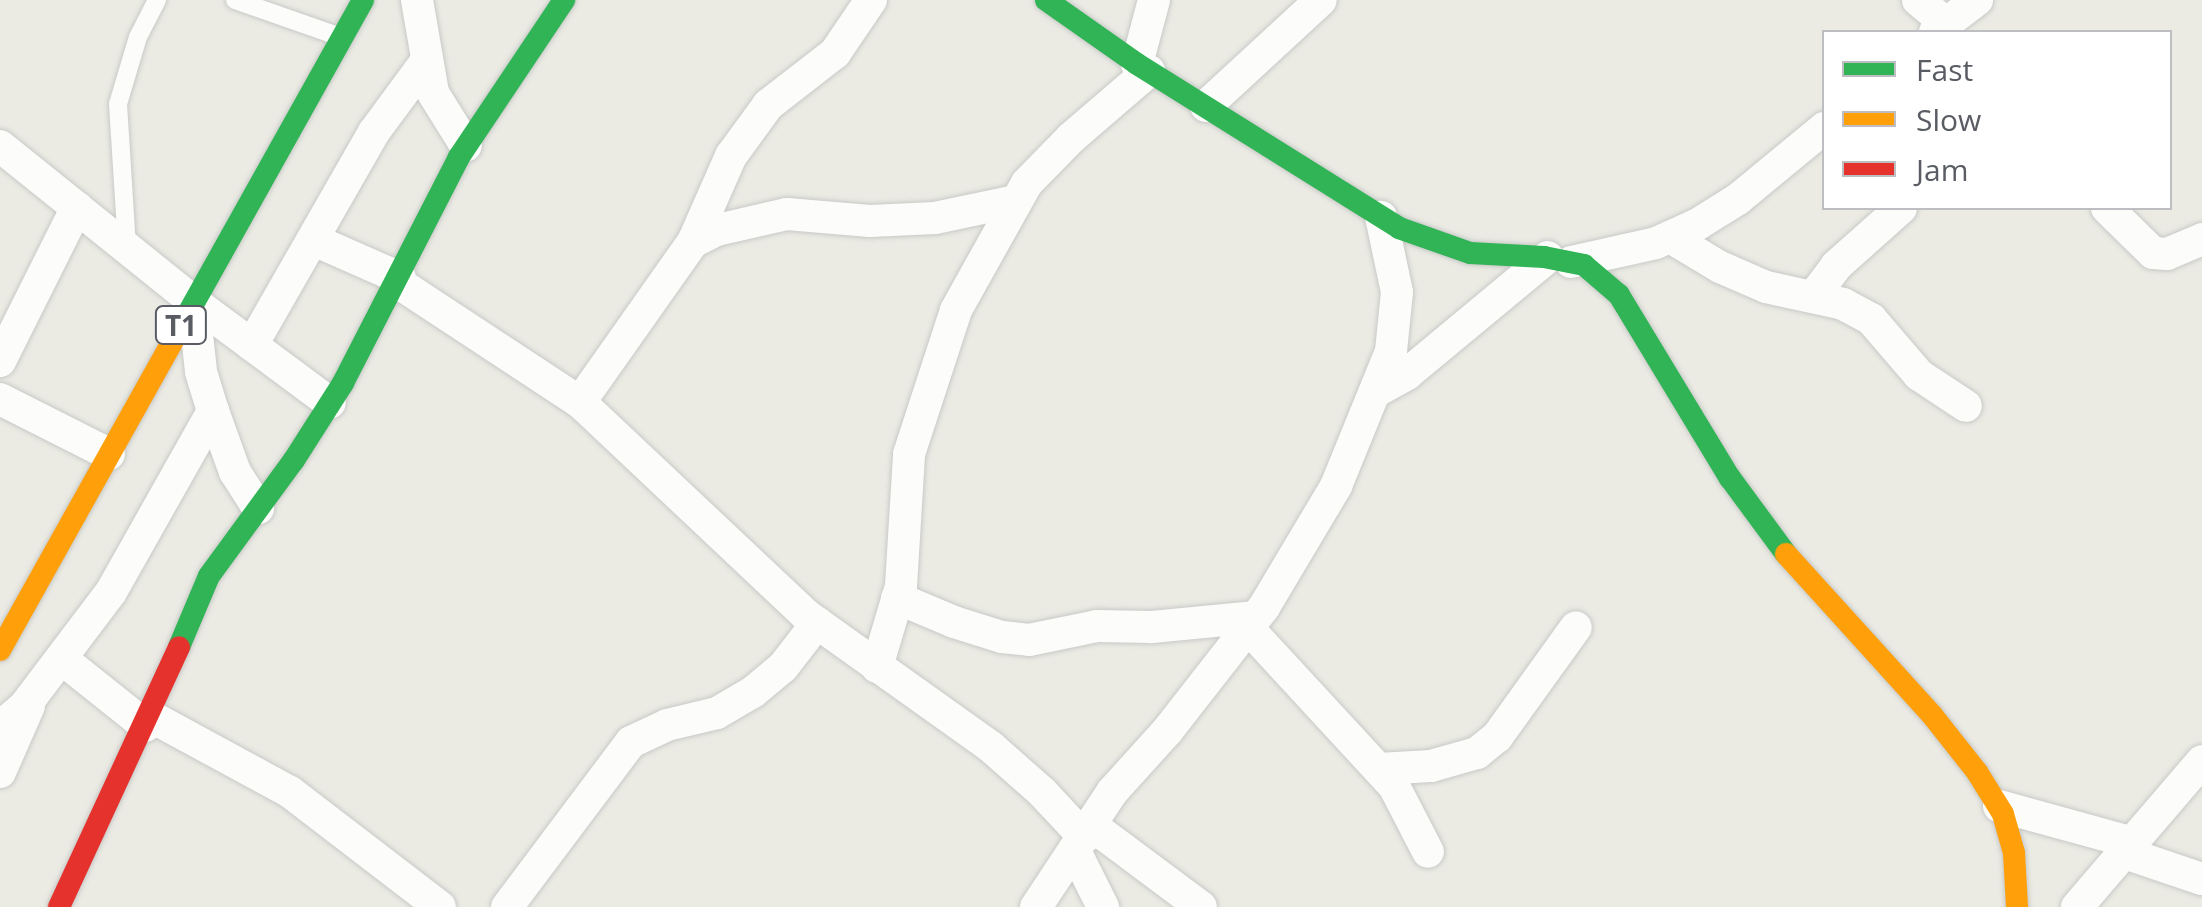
<!DOCTYPE html>
<html>
<head>
<meta charset="utf-8">
<style>
  body { margin:0 }
  #map { position:relative; width:2202px; height:907px; overflow:hidden; background:#ebebe4; font-family:"Open Sans",sans-serif }
  div>[style] { position:absolute }
  [style*='--x'] { left:calc(var(--x)*1px); top:calc(var(--y)*1px); width:calc(var(--w)*1px); rotate:calc(var(--a)*1deg) }
  .roads { filter:drop-shadow(0 0 2px #c8c8c7) drop-shadow(0 0 2px #c8c8c7) }
  .lane>* { height:18px; margin:-9px; padding:0 9px; transform-origin:9px; border-radius:9px; background:#fcfcfb }
  .street>* { height:32px; margin:-16px; padding:0 16px; transform-origin:16px; border-radius:16px; background:#fcfcfb }
  .fast>* { height:22px; margin:-11px; padding:0 11px; transform-origin:11px; border-radius:11px; background:#30b455 }
  .slow>* { height:22px; margin:-11px; padding:0 11px; transform-origin:11px; border-radius:11px; background:#ff9f0a }
  .jam>* { height:22px; margin:-11px; padding:0 11px; transform-origin:11px; border-radius:11px; background:#e5322d }
  span { translate:-50% -50%; white-space:nowrap; text-align:center; line-height:1.15; -webkit-text-stroke:8px #fff; paint-order:stroke }
  .shield-label span { padding:2px 8px; background:#fff; border:2px solid; border-radius:8px; -webkit-text-stroke-width:0 }
  .shield-label { font-size:28px; color:#5a5c64; font-weight:700 }
  .legend { position:absolute; left:1822px; top:30px; width:350px; height:180px; box-sizing:border-box; background:#fff; border:2px solid #bdbec1; margin:0; padding:12px 18px; list-style:none; font-size:30px; color:#5a5c64 }
  .legend li { display:flex; align-items:center; gap:20px; height:50px }
  .legend b { width:50px; border:2px solid #bdbec1 }
</style>
</head>
<body>
<div id="map">
  <div class="roads">
    <div class="lane">
      <i style="--x:235;--y:0;--w:109;--a:19.3"></i>
      <i style="--x:127;--y:247;--w:143;--a:-93.6"></i>
      <i style="--x:118;--y:104;--w:70;--a:-73.4"></i>
      <i style="--x:138;--y:37;--w:42;--a:-62.8"></i>
    </div>
    <div class="street">
      <i style="--x:417;--y:0;--w:94;--a:80.2"></i>
      <i style="--x:433;--y:93;--w:62;--a:58.1"></i>
      <i style="--x:1918;--y:0;--w:34;--a:40"></i>
      <i style="--x:1935;--y:32;--w:53;--a:-37.3"></i>
      <i style="--x:1137;--y:64;--w:66;--a:-75.1"></i>
      <i style="--x:1206;--y:106;--w:156;--a:-42.7"></i>
      <i style="--x:0;--y:146;--w:249;--a:38.8"></i>
      <i style="--x:194;--y:302;--w:169;--a:36.6"></i>
      <i style="--x:2107;--y:208;--w:64;--a:44.4"></i>
      <i style="--x:2153;--y:253;--w:14;--a:4"></i>
      <i style="--x:2167;--y:254;--w:38;--a:-23"></i>
      <i style="--x:1670;--y:237;--w:58;--a:31"></i>
      <i style="--x:1720;--y:267;--w:50;--a:23.5"></i>
      <i style="--x:1766;--y:287;--w:79;--a:12.4"></i>
      <i style="--x:1843;--y:304;--w:32;--a:28"></i>
      <i style="--x:1871;--y:319;--w:74;--a:49.4"></i>
      <i style="--x:1919;--y:375;--w:56;--a:33.4"></i>
      <i style="--x:314;--y:240;--w:94;--a:23.8"></i>
      <i style="--x:693;--y:242;--w:94;--a:-66.2"></i>
      <i style="--x:731;--y:156;--w:63;--a:-54"></i>
      <i style="--x:768;--y:105;--w:85;--a:-37.8"></i>
      <i style="--x:835;--y:53;--w:64;--a:-55.8"></i>
      <i style="--x:1571;--y:262;--w:87;--a:-12.6"></i>
      <i style="--x:1656;--y:243;--w:46;--a:-24.3"></i>
      <i style="--x:1698;--y:224;--w:47;--a:-32"></i>
      <i style="--x:1738;--y:199;--w:112;--a:-39.5"></i>
      <i style="--x:397;--y:282;--w:219;--a:33.3"></i>
      <i style="--x:580;--y:402;--w:311;--a:43.3"></i>
      <i style="--x:806;--y:615;--w:227;--a:35.5"></i>
      <i style="--x:991;--y:747;--w:68;--a:41.4"></i>
      <i style="--x:1042;--y:792;--w:62;--a:47"></i>
      <i style="--x:1813;--y:297;--w:39;--a:-53"></i>
      <i style="--x:1836;--y:266;--w:87;--a:-41.7"></i>
      <i style="--x:194;--y:306;--w:66;--a:83.9"></i>
      <i style="--x:201;--y:372;--w:41;--a:72.9"></i>
      <i style="--x:213;--y:411;--w:65;--a:70.2"></i>
      <i style="--x:235;--y:472;--w:43;--a:57.4"></i>
      <i style="--x:252;--y:345;--w:245;--a:-60.2"></i>
      <i style="--x:374;--y:132;--w:89;--a:-53.6"></i>
      <i style="--x:0;--y:361;--w:172;--a:-63.4"></i>
      <i style="--x:1375;--y:392;--w:37;--a:-29"></i>
      <i style="--x:1407;--y:374;--w:183;--a:-39.7"></i>
      <i style="--x:0;--y:399;--w:122;--a:26.8"></i>
      <i style="--x:580;--y:402;--w:196;--a:-54.8"></i>
      <i style="--x:693;--y:242;--w:27;--a:-27"></i>
      <i style="--x:717;--y:230;--w:72;--a:-12.9"></i>
      <i style="--x:787;--y:214;--w:83;--a:4.8"></i>
      <i style="--x:870;--y:221;--w:65;--a:-2.6"></i>
      <i style="--x:935;--y:218;--w:83;--a:-11.9"></i>
      <i style="--x:897;--y:598;--w:62;--a:22.8"></i>
      <i style="--x:954;--y:622;--w:50;--a:17.4"></i>
      <i style="--x:1002;--y:637;--w:27;--a:6"></i>
      <i style="--x:1029;--y:640;--w:69;--a:-11.6"></i>
      <i style="--x:1097;--y:626;--w:55;--a:1"></i>
      <i style="--x:1152;--y:627;--w:104;--a:-5.5"></i>
      <i style="--x:1248;--y:628;--w:215;--a:47.3"></i>
      <i style="--x:1394;--y:786;--w:74;--a:62.7"></i>
      <i style="--x:62;--y:659;--w:107;--a:38.6"></i>
      <i style="--x:877;--y:667;--w:84;--a:-73.5"></i>
      <i style="--x:901;--y:586;--w:132;--a:-86.5"></i>
      <i style="--x:909;--y:454;--w:151;--a:-71.9"></i>
      <i style="--x:956;--y:310;--w:145;--a:-60.8"></i>
      <i style="--x:1027;--y:183;--w:63;--a:-45.6"></i>
      <i style="--x:1071;--y:138;--w:103;--a:-40.7"></i>
      <i style="--x:150;--y:716;--w:159;--a:28.5"></i>
      <i style="--x:290;--y:792;--w:189;--a:37.5"></i>
      <i style="--x:0;--y:727;--w:31;--a:-40"></i>
      <i style="--x:24;--y:707;--w:144;--a:-52.9"></i>
      <i style="--x:111;--y:592;--w:208;--a:-60.6"></i>
      <i style="--x:1379;--y:769;--w:52;--a:-3.3"></i>
      <i style="--x:1431;--y:766;--w:48;--a:-15.8"></i>
      <i style="--x:1477;--y:753;--w:26;--a:-39"></i>
      <i style="--x:1497;--y:737;--w:135;--a:-54.3"></i>
      <i style="--x:0;--y:772;--w:72;--a:-66.3"></i>
      <i style="--x:1999;--y:806;--w:139;--a:15.4"></i>
      <i style="--x:1091;--y:825;--w:137;--a:36.7"></i>
      <i style="--x:1075;--y:851;--w:63;--a:63.4"></i>
      <i style="--x:2125;--y:853;--w:81;--a:18.7"></i>
      <i style="--x:507;--y:907;--w:206;--a:-53.1"></i>
      <i style="--x:631;--y:742;--w:40;--a:-25"></i>
      <i style="--x:667;--y:725;--w:51;--a:-13.5"></i>
      <i style="--x:717;--y:713;--w:42;--a:-30.3"></i>
      <i style="--x:753;--y:692;--w:39;--a:-40"></i>
      <i style="--x:783;--y:667;--w:56;--a:-52.3"></i>
      <i style="--x:1036;--y:907;--w:138;--a:-56.5"></i>
      <i style="--x:1112;--y:792;--w:84;--a:-47.9"></i>
      <i style="--x:1168;--y:730;--w:156;--a:-52"></i>
      <i style="--x:1264;--y:607;--w:141;--a:-59.2"></i>
      <i style="--x:1336;--y:486;--w:146;--a:-67.8"></i>
      <i style="--x:1391;--y:351;--w:59;--a:-84.2"></i>
      <i style="--x:1397;--y:292;--w:77;--a:-102"></i>
      <i style="--x:2077;--y:907;--w:192;--a:-49.4"></i>
    </div>
    <div class="fast">
      <i style="--x:1046;--y:0;--w:111;--a:35.1"></i>
      <i style="--x:1137;--y:64;--w:309;--a:32"></i>
      <i style="--x:1399;--y:228;--w:75;--a:19.4"></i>
      <i style="--x:1470;--y:253;--w:74;--a:3.1"></i>
      <i style="--x:1544;--y:257;--w:41;--a:11.3"></i>
      <i style="--x:1584;--y:265;--w:46;--a:40.6"></i>
      <i style="--x:1619;--y:295;--w:214;--a:58.8"></i>
      <i style="--x:1730;--y:478;--w:94;--a:53.6"></i>
      <i style="--x:177;--y:333;--w:381;--a:-60.8"></i>
      <i style="--x:179;--y:647;--w:77;--a:-67.1"></i>
      <i style="--x:209;--y:576;--w:144;--a:-53.8"></i>
      <i style="--x:294;--y:460;--w:91;--a:-57.5"></i>
      <i style="--x:343;--y:383;--w:254;--a:-62.8"></i>
      <i style="--x:459;--y:157;--w:189;--a:-56.2"></i>
    </div>
    <div class="slow">
      <i style="--x:1786;--y:554;--w:217;--a:47.8"></i>
      <i style="--x:1932;--y:715;--w:73;--a:51.7"></i>
      <i style="--x:1977;--y:772;--w:49;--a:58.2"></i>
      <i style="--x:2003;--y:814;--w:41;--a:74.2"></i>
      <i style="--x:2014;--y:853;--w:54;--a:86.8"></i>
      <i style="--x:0;--y:650;--w:363;--a:-60.8"></i>
    </div>
    <div class="jam">
      <i style="--x:59;--y:907;--w:286;--a:-65.2"></i>
    </div>
  </div>
  <div class="shield-label">
    <span style="left:181px;top:325px">T1</span>
  </div>
  <ul class="legend">
  <li><b style="height:12px;background:#30b455"></b>Fast</li>
  <li><b style="height:12px;background:#ff9f0a"></b>Slow</li>
  <li><b style="height:12px;background:#e5322d"></b>Jam</li>
  </ul>
</div>
</body>
</html>
